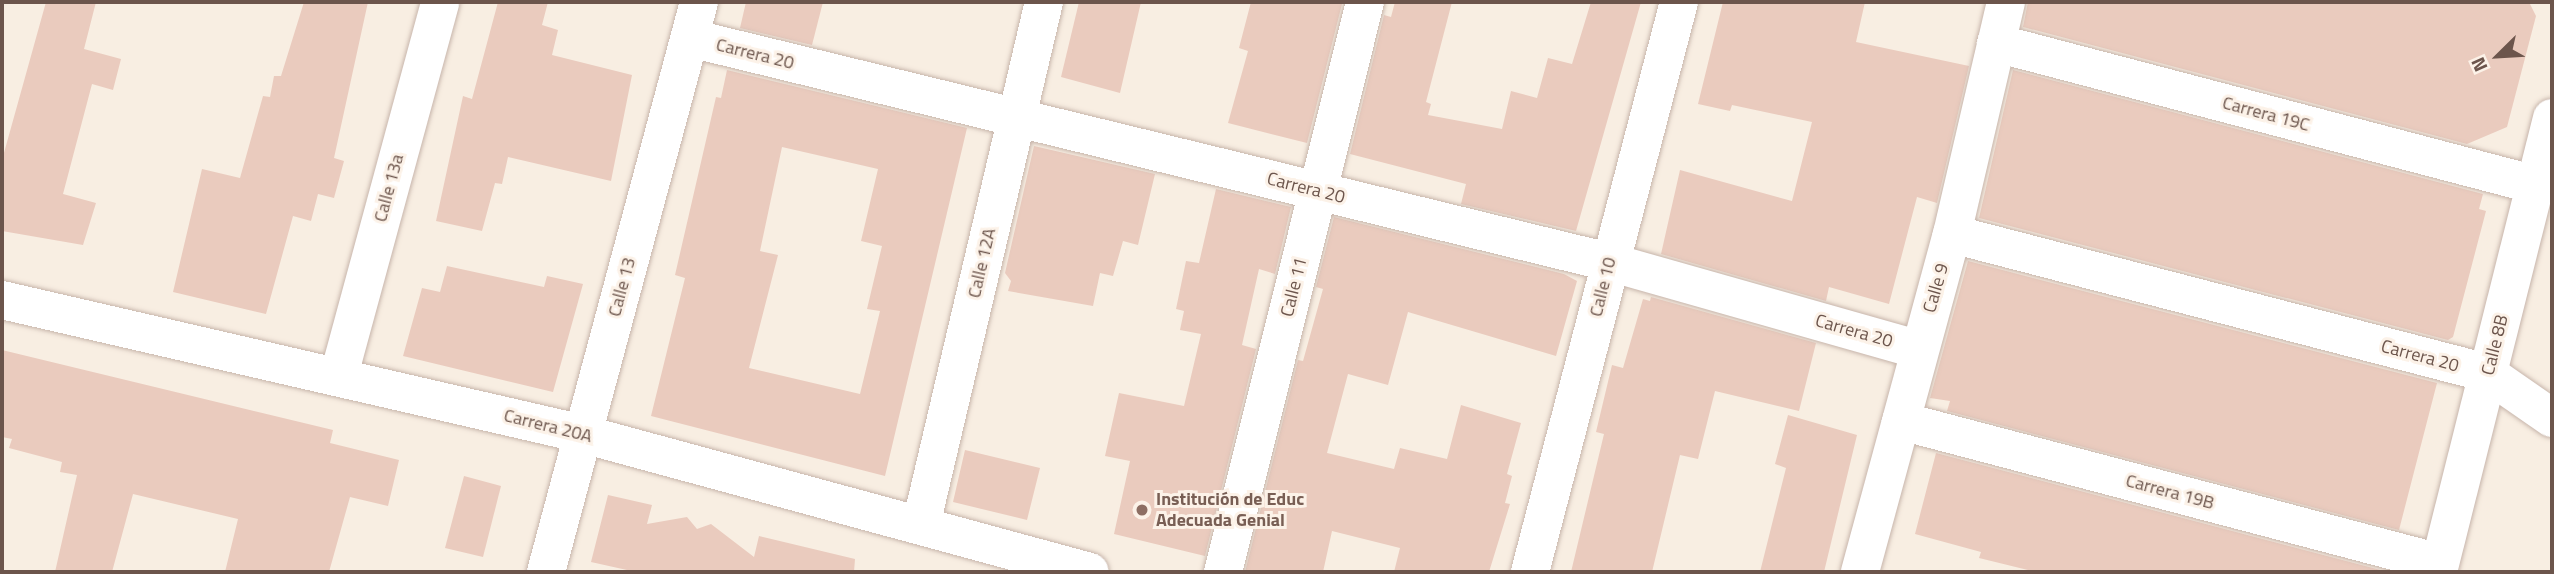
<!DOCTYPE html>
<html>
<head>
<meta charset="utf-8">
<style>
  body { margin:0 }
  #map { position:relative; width:2554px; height:574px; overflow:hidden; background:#f8eee2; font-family:"Titillium Web",sans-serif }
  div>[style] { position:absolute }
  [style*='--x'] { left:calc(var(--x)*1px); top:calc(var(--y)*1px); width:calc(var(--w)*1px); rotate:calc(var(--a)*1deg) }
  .building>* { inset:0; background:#eacbbe }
  .roads { filter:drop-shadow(0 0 2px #c7b5ab) drop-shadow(0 0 2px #c7b5ab) }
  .minor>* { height:38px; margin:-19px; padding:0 19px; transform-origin:19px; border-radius:19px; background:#fff }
  .dots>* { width:19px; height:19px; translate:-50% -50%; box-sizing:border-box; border:4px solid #fcf2e8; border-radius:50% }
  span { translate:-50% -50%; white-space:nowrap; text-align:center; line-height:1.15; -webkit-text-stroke:6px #fcf2e8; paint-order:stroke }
  .street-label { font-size:18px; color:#6c554c }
  .education-label { font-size:18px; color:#785e54; font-weight:700 }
  .left { translate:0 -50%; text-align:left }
  .frame { position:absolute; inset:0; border:4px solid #6c554c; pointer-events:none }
  .north { position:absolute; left:2463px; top:21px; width:70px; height:70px; -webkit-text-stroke:5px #fcf2e8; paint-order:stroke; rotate:246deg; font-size:19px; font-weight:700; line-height:28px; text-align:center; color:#6c554c }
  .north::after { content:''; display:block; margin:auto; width:24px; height:32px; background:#6c554c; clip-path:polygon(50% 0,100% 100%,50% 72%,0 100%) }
</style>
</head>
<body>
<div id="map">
  <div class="building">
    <i style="clip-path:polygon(46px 2px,96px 2px,84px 49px,121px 59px,113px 90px,92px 84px,63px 194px,96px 203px,83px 245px,2px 231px,2px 160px)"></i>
    <i style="clip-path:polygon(304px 2px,368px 2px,334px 158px,344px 161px,334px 198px,318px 194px,311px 221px,293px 216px,266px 314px,173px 292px,202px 169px,240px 178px,263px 96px,270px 97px,274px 76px,281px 76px)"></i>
    <i style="clip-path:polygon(498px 2px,548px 2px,542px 25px,558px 30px,552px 55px,632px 75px,611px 181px,508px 157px,502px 184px,495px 183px,482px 231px,436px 221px,463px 96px,472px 99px)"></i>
    <i style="clip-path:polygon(746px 2px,823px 2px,812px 45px,740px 28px)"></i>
    <i style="clip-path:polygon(1079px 2px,1141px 2px,1120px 93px,1061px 77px)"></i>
    <i style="clip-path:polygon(1251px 2px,1342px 4px,1307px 143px,1228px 123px,1248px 51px,1239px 48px)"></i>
    <i style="clip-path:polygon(1395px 2px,1452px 2px,1426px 102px,1431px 104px,1428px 115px,1502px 129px,1511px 91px,1537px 98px,1548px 58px,1572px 64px,1591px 2px,1641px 2px,1576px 231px,1461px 204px,1466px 184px,1350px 154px,1384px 15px,1391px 17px)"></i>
    <i style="clip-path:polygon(1723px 2px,1865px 2px,1856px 42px,1969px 66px,1937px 203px,1917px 197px,1889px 304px,1829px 287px,1826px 301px,1661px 254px,1680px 170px,1792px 201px,1812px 122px,1732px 105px,1730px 111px,1698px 104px)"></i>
    <i style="clip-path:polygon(2028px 2px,2529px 2px,2536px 16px,2507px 127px,2467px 144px,2023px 27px)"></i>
    <i style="clip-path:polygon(evenodd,727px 70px,967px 128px,885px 476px,651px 416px,685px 278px,675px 275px,716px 97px,721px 98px,727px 70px,782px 147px,878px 169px,861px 241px,882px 246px,867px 309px,880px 311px,860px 394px,749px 368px,778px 255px,760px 251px,782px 147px)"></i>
    <i style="clip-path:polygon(2013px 70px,2483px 194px,2479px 209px,2486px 211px,2453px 337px,2448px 340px,1979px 218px)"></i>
    <i style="clip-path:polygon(1034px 146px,1155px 174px,1138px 245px,1123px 241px,1113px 276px,1100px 273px,1093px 306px,1008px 291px,1011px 281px,1005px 273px)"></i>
    <i style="clip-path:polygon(1216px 189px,1291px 207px,1275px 274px,1259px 269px,1242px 345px,1256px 349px,1205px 556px,1114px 534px,1130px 461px,1105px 456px,1119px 393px,1184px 406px,1201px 334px,1180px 330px,1184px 311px,1176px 309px,1186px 261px,1199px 263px)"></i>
    <i style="clip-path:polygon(1334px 217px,1564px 274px,1577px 281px,1556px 356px,1408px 312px,1388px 385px,1348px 374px,1327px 453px,1394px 469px,1400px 448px,1447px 459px,1461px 405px,1521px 423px,1507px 474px,1512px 476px,1505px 503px,1510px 504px,1489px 572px,1394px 572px,1400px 548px,1332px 531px,1323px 572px,1245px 572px,1298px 360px,1303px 361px,1323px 289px,1316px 287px)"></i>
    <i style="clip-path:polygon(1968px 261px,2437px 383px,2399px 530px,1947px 411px,1950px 401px,1930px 398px)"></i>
    <i style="clip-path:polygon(447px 266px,544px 287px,547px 276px,583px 284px,553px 392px,403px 356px,422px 288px,440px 292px)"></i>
    <i style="clip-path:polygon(1651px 297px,1816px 343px,1799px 411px,1715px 391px,1698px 459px,1680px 455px,1652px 572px,1571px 572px,1604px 434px,1596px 432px,1612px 365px,1623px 368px,1643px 299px,1650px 301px)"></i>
    <i style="clip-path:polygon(2px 350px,333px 430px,330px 443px,399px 460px,388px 506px,350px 497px,329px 572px,225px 572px,238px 519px,133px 494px,112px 572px,55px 572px,77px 475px,60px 472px,62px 462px,9px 448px,12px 439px,2px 437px)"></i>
    <i style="clip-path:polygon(1788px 415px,1857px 435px,1824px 572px,1760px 572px,1786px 468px,1775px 464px)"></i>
    <i style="clip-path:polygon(965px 450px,1040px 468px,1027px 520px,953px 502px)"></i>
    <i style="clip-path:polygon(1936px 453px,2388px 572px,2036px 572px,1979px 558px,1981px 552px,1915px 534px)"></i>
    <i style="clip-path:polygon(464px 476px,501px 486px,483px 557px,445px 548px)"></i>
    <i style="clip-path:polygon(608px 495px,652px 505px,647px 524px,687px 517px,697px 529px,711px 524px,754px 557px,759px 536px,855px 559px,854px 572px,636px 572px,591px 562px)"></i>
  </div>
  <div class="roads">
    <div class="minor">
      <i style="--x:690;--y:38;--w:946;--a:13.7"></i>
      <i style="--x:1609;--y:262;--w:322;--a:15.8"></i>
      <i style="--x:1996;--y:43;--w:558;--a:14.73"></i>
      <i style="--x:1952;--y:234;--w:553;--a:14.56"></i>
      <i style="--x:2487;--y:373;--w:79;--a:34.7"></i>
      <i style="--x:2;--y:300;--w:596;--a:12.99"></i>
      <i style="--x:583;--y:434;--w:525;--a:15.23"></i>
      <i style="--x:339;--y:375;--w:386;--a:-74.8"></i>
      <i style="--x:1901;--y:421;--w:557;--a:14.76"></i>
      <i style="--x:921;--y:525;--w:537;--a:-76.77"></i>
      <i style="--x:546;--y:572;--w:590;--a:-74.97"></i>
      <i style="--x:1223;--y:572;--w:587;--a:-76.01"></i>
      <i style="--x:1530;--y:572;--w:589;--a:-75.35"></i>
      <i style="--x:1860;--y:572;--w:350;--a:-74.8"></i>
      <i style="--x:1952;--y:234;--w:238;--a:-76.9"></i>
      <i style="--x:2438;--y:572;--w:468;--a:-75.9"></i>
    </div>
  </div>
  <div class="dots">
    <i style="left:1142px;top:510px;background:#8d6e63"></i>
  </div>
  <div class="street-label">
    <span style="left:755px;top:54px;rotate:14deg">Carrera 20</span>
    <span style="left:2266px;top:114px;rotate:15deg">Carrera 19C</span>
    <span style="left:389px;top:188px;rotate:-75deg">Calle 13a</span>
    <span style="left:1306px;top:188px;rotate:14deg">Carrera 20</span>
    <span style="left:982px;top:263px;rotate:-77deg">Calle 12A</span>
    <span style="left:622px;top:287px;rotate:-75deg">Calle 13</span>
    <span style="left:1294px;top:287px;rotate:-76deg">Calle 11</span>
    <span style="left:1603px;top:287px;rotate:-76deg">Calle 10</span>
    <span style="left:1936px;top:288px;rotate:-74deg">Calle 9</span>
    <span style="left:1854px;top:331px;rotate:16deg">Carrera 20</span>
    <span style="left:2495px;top:345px;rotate:-76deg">Calle 8B</span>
    <span style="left:2420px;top:356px;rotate:15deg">Carrera 20</span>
    <span style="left:548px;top:426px;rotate:14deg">Carrera 20A</span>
    <span style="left:2170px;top:492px;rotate:15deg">Carrera 19B</span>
  </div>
  <div class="education-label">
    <span class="left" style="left:1156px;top:510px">Institución de Educ<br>Adecuada Genial</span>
  </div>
  <div class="frame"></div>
  <div class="north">N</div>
</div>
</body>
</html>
